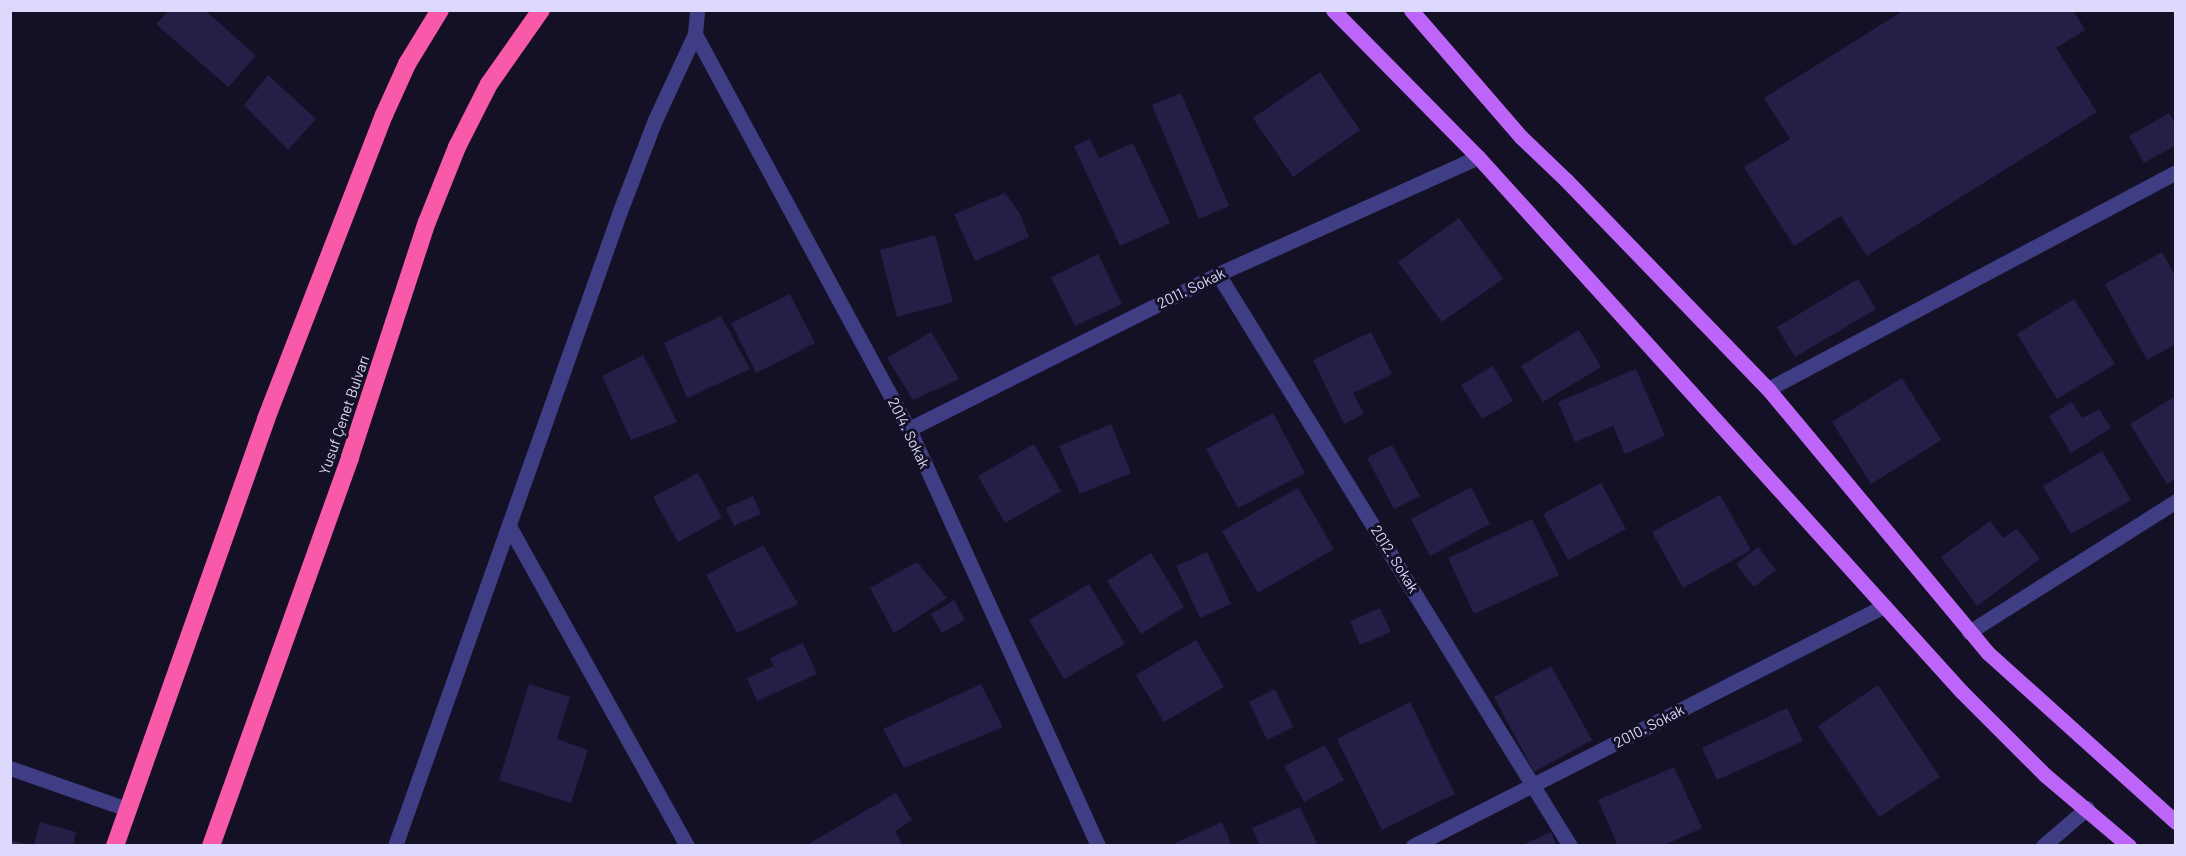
<!DOCTYPE html>
<html>
<head>
<meta charset="utf-8">
<style>
  body { margin:0 }
  #map { position:relative; width:2186px; height:856px; overflow:hidden; background:#141127; font-family:Barlow,sans-serif }
  div>[style] { position:absolute }
  [style*='--x'] { left:calc(var(--x)*1px); top:calc(var(--y)*1px); width:calc(var(--w)*1px); rotate:calc(var(--a)*1deg) }
  .building>* { inset:0; background:#251e47 }
  .minor>* { height:15px; margin:-7.5px; padding:0 7.5px; transform-origin:7.5px; border-radius:7.5px; background:#3f3e84 }
  .major>* { height:15px; margin:-7.5px; padding:0 7.5px; transform-origin:7.5px; border-radius:7.5px; background:#be65f9 }
  .highway>* { height:18px; margin:-9px; padding:0 9px; transform-origin:9px; border-radius:9px; background:#f859a9 }
  span { translate:-50% -50%; white-space:nowrap; text-align:center; line-height:1.15; -webkit-text-stroke:6px #141127; paint-order:stroke }
  .street-label { font-size:15px; color:#dcd9fd }
  .frame { position:absolute; inset:0; border:12px solid #dcd9fd; pointer-events:none }
</style>
</head>
<body>
<div id="map">
  <div class="building">
    <i style="clip-path:polygon(169px 10px,205px 10px,256px 56px,228px 87px,156px 24px)"></i>
    <i style="clip-path:polygon(1904px 10px,2073px 10px,2085px 30px,2056px 48px,2097px 112px,1867px 256px,1841px 216px,1794px 246px,1744px 167px,1790px 139px,1764px 98px)"></i>
    <i style="clip-path:polygon(1320px 72px,1360px 130px,1293px 177px,1253px 118px)"></i>
    <i style="clip-path:polygon(268px 75px,316px 119px,288px 150px,244px 105px)"></i>
    <i style="clip-path:polygon(1181px 93px,1229px 206px,1199px 219px,1152px 105px)"></i>
    <i style="clip-path:polygon(2169px 113px,2176px 125px,2176px 145px,2144px 163px,2129px 136px)"></i>
    <i style="clip-path:polygon(1090px 139px,1099px 158px,1133px 143px,1170px 223px,1120px 246px,1074px 146px)"></i>
    <i style="clip-path:polygon(1005px 193px,1020px 214px,1029px 237px,975px 261px,954px 214px)"></i>
    <i style="clip-path:polygon(1459px 218px,1503px 279px,1442px 322px,1398px 262px)"></i>
    <i style="clip-path:polygon(935px 235px,953px 302px,897px 317px,880px 250px)"></i>
    <i style="clip-path:polygon(2162px 252px,2176px 277px,2176px 344px,2147px 360px,2105px 284px)"></i>
    <i style="clip-path:polygon(1098px 254px,1122px 304px,1075px 326px,1051px 277px)"></i>
    <i style="clip-path:polygon(1858px 279px,1876px 309px,1795px 357px,1777px 327px)"></i>
    <i style="clip-path:polygon(790px 294px,815px 343px,756px 373px,731px 323px)"></i>
    <i style="clip-path:polygon(2074px 299px,2115px 364px,2057px 399px,2017px 334px)"></i>
    <i style="clip-path:polygon(721px 316px,750px 369px,687px 398px,664px 343px)"></i>
    <i style="clip-path:polygon(1579px 330px,1601px 367px,1543px 402px,1521px 366px)"></i>
    <i style="clip-path:polygon(931px 332px,959px 379px,913px 400px,887px 358px)"></i>
    <i style="clip-path:polygon(1371px 332px,1392px 374px,1353px 393px,1364px 414px,1344px 424px,1313px 360px)"></i>
    <i style="clip-path:polygon(643px 355px,677px 422px,631px 440px,602px 376px)"></i>
    <i style="clip-path:polygon(1493px 366px,1513px 401px,1482px 419px,1461px 385px)"></i>
    <i style="clip-path:polygon(1636px 369px,1665px 436px,1625px 454px,1613px 426px,1575px 442px,1558px 402px)"></i>
    <i style="clip-path:polygon(1902px 378px,1941px 440px,1871px 484px,1832px 422px)"></i>
    <i style="clip-path:polygon(2176px 396px,2176px 479px,2167px 484px,2130px 424px)"></i>
    <i style="clip-path:polygon(2072px 402px,2082px 418px,2099px 409px,2111px 428px,2071px 453px,2049px 416px)"></i>
    <i style="clip-path:polygon(1273px 413px,1305px 473px,1238px 508px,1206px 449px)"></i>
    <i style="clip-path:polygon(1111px 424px,1131px 473px,1080px 494px,1059px 446px)"></i>
    <i style="clip-path:polygon(1034px 444px,1061px 491px,1005px 523px,978px 476px)"></i>
    <i style="clip-path:polygon(1392px 445px,1420px 496px,1394px 509px,1367px 458px)"></i>
    <i style="clip-path:polygon(2102px 451px,2131px 500px,2071px 534px,2043px 486px)"></i>
    <i style="clip-path:polygon(698px 473px,722px 518px,678px 542px,653px 497px)"></i>
    <i style="clip-path:polygon(1601px 483px,1626px 529px,1568px 560px,1543px 514px)"></i>
    <i style="clip-path:polygon(1471px 487px,1490px 524px,1430px 556px,1411px 519px)"></i>
    <i style="clip-path:polygon(1298px 488px,1334px 549px,1258px 593px,1222px 531px)"></i>
    <i style="clip-path:polygon(1720px 495px,1751px 550px,1683px 588px,1652px 532px)"></i>
    <i style="clip-path:polygon(753px 496px,761px 514px,734px 526px,726px 508px)"></i>
    <i style="clip-path:polygon(1532px 519px,1559px 575px,1474px 614px,1448px 558px)"></i>
    <i style="clip-path:polygon(1990px 521px,2003px 538px,2017px 529px,2040px 559px,1977px 606px,1941px 557px)"></i>
    <i style="clip-path:polygon(763px 545px,798px 604px,737px 633px,706px 575px)"></i>
    <i style="clip-path:polygon(1758px 547px,1776px 570px,1754px 587px,1736px 564px)"></i>
    <i style="clip-path:polygon(1207px 552px,1231px 604px,1200px 618px,1176px 566px)"></i>
    <i style="clip-path:polygon(1151px 553px,1184px 607px,1141px 634px,1107px 581px)"></i>
    <i style="clip-path:polygon(917px 562px,947px 598px,894px 633px,870px 588px)"></i>
    <i style="clip-path:polygon(1089px 584px,1125px 644px,1064px 679px,1029px 620px)"></i>
    <i style="clip-path:polygon(954px 600px,965px 620px,942px 633px,931px 614px)"></i>
    <i style="clip-path:polygon(1380px 608px,1391px 632px,1360px 645px,1350px 621px)"></i>
    <i style="clip-path:polygon(1196px 640px,1224px 687px,1164px 722px,1136px 675px)"></i>
    <i style="clip-path:polygon(803px 643px,817px 674px,757px 701px,747px 678px,774px 666px,770px 658px)"></i>
    <i style="clip-path:polygon(1551px 666px,1592px 740px,1534px 772px,1494px 697px)"></i>
    <i style="clip-path:polygon(529px 684px,570px 697px,557px 739px,588px 750px,571px 803px,499px 780px)"></i>
    <i style="clip-path:polygon(981px 684px,1003px 727px,904px 768px,883px 729px)"></i>
    <i style="clip-path:polygon(1878px 685px,1940px 777px,1879px 817px,1818px 726px)"></i>
    <i style="clip-path:polygon(1275px 689px,1293px 727px,1267px 740px,1249px 702px)"></i>
    <i style="clip-path:polygon(1410px 702px,1455px 794px,1382px 830px,1337px 739px)"></i>
    <i style="clip-path:polygon(1787px 708px,1803px 741px,1717px 780px,1702px 748px)"></i>
    <i style="clip-path:polygon(1325px 745px,1344px 780px,1304px 802px,1284px 766px)"></i>
    <i style="clip-path:polygon(1674px 767px,1702px 828px,1662px 846px,1618px 846px,1598px 800px)"></i>
    <i style="clip-path:polygon(896px 793px,912px 820px,895px 831px,903px 846px,805px 846px)"></i>
    <i style="clip-path:polygon(1300px 807px,1318px 846px,1260px 846px,1252px 828px)"></i>
    <i style="clip-path:polygon(40px 822px,76px 832px,73px 846px,34px 846px)"></i>
    <i style="clip-path:polygon(1222px 822px,1232px 846px,1169px 846px)"></i>
    <i style="clip-path:polygon(1551px 832px,1557px 846px,1520px 846px)"></i>
    <i style="clip-path:polygon(10px 840px,30px 845px,30px 846px,10px 846px)"></i>
  </div>
  <div class="minor">
    <i style="--x:695;--y:34;--w:449;--a:61.6"></i>
    <i style="--x:909;--y:429;--w:458;--a:65.6"></i>
    <i style="--x:1218;--y:274;--w:672;--a:58.39"></i>
    <i style="--x:1768;--y:389;--w:462;--a:-28"></i>
    <i style="--x:909;--y:429;--w:346;--a:-26.6"></i>
    <i style="--x:1218;--y:274;--w:285;--a:-24.2"></i>
    <i style="--x:509;--y:526;--w:366;--a:60.9"></i>
    <i style="--x:1969;--y:632;--w:245;--a:-32.3"></i>
    <i style="--x:10;--y:768;--w:124;--a:19.3"></i>
    <i style="--x:395;--y:846;--w:674;--a:-70.49"></i>
    <i style="--x:620;--y:211;--w:97;--a:-69"></i>
    <i style="--x:655;--y:120;--w:95;--a:-65.1"></i>
    <i style="--x:695;--y:34;--w:24;--a:-85"></i>
    <i style="--x:1413;--y:846;--w:529;--a:-27"></i>
    <i style="--x:2043;--y:846;--w:58;--a:-40.8"></i>
  </div>
  <div class="major">
    <i style="--x:1333;--y:10;--w:206;--a:45.4"></i>
    <i style="--x:1478;--y:157;--w:721;--a:47.87"></i>
    <i style="--x:1962;--y:692;--w:117;--a:45"></i>
    <i style="--x:2045;--y:775;--w:110;--a:40.2"></i>
    <i style="--x:1411;--y:10;--w:168;--a:49.1"></i>
    <i style="--x:1521;--y:137;--w:62;--a:43.7"></i>
    <i style="--x:1566;--y:180;--w:291;--a:46"></i>
    <i style="--x:1768;--y:389;--w:344;--a:50.2"></i>
    <i style="--x:1988;--y:653;--w:253;--a:42"></i>
  </div>
  <div class="highway">
    <i style="--x:115;--y:846;--w:453;--a:-70.5"></i>
    <i style="--x:266;--y:419;--w:326;--a:-68.8"></i>
    <i style="--x:384;--y:115;--w:56;--a:-65.7"></i>
    <i style="--x:407;--y:64;--w:63;--a:-58.6"></i>
    <i style="--x:211;--y:846;--w:413;--a:-70.3"></i>
    <i style="--x:350;--y:457;--w:247;--a:-71.9"></i>
    <i style="--x:427;--y:222;--w:81;--a:-68.2"></i>
    <i style="--x:457;--y:147;--w:71;--a:-63.1"></i>
    <i style="--x:489;--y:84;--w:90;--a:-54.9"></i>
  </div>
  <div class="street-label">
    <span style="left:1191px;top:288px;rotate:-26deg">2011. Sokak</span>
    <span style="left:344px;top:415px;rotate:-71deg">Yusuf Çenet Bulvarı</span>
    <span style="left:909px;top:433px;rotate:64deg">2014. Sokak</span>
    <span style="left:1395px;top:559px;rotate:58deg">2012. Sokak</span>
    <span style="left:1649px;top:726px;rotate:-27deg">2010. Sokak</span>
  </div>
  <div class="frame"></div>
</div>
</body>
</html>
